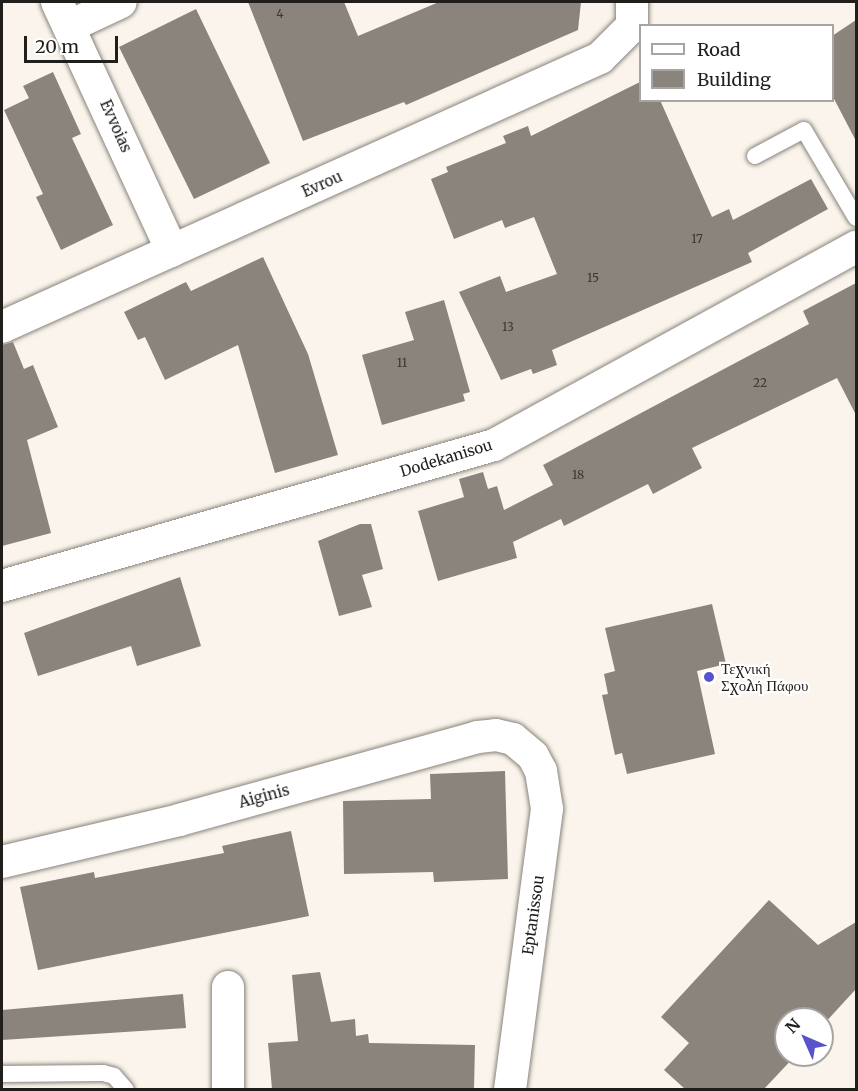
<!DOCTYPE html>
<html>
<head>
<meta charset="utf-8">
<style>
  body { margin:0 }
  #map { position:relative; width:858px; height:1091px; overflow:hidden; background:#faf4ec; font-family:Merriweather,serif }
  div>[style] { position:absolute }
  [style*='--x'] { left:calc(var(--x)*1px); top:calc(var(--y)*1px); width:calc(var(--w)*1px); rotate:calc(var(--a)*1deg) }
  .building>* { inset:0; background:#8a847d }
  .roads { filter:drop-shadow(0 0 2px #88837c) drop-shadow(0 0 2px #88837c) }
  .lane>* { height:16px; margin:-8px; padding:0 8px; transform-origin:8px; border-radius:8px; background:#fff }
  .street>* { height:32px; margin:-16px; padding:0 16px; transform-origin:16px; border-radius:16px; background:#fff }
  .dots>* { width:16px; height:16px; translate:-50% -50%; box-sizing:border-box; border:3px solid #fff; border-radius:50% }
  span { translate:-50% -50%; white-space:nowrap; text-align:center; line-height:1.15; -webkit-text-stroke:4.5px #fff; paint-order:stroke }
  .number-label { font-size:12px; color:#3b3834 }
  .number-label span { -webkit-text-stroke-width:0 }
  .street-label { font-size:15px; color:#211f1c }
  .poi-label { font-size:15px; color:#211f1c }
  .left { translate:0 -50%; text-align:left }
  .frame { position:absolute; inset:0; border:3px solid #211f1c; pointer-events:none }
  .legend { position:absolute; left:639px; top:24px; width:195px; height:78px; box-sizing:border-box; background:#fff; border:2px solid #a6a5a4; margin:0; padding:8px 10px; list-style:none; font-size:18px; color:#211f1c }
  .legend li { display:flex; align-items:center; gap:12px; height:30px }
  .legend b { width:30px; border:2px solid #a6a5a4 }
  .north { position:absolute; left:774px; top:1007px; width:60px; height:60px; box-sizing:border-box; background:#fff; border:2px solid #a6a5a4; border-radius:50%; rotate:315deg; font-size:16px; font-weight:700; line-height:24px; text-align:center; color:#211f1c }
  .north::after { content:''; display:block; margin:auto; width:21px; height:27px; background:#5953cb; clip-path:polygon(50% 0,100% 100%,50% 72%,0 100%) }
  .scale { position:absolute; left:24px; top:36px; width:94px; height:27px; box-sizing:border-box; border:3px solid #211f1c; border-top:0; padding-left:8px; font-size:18px; line-height:21px; white-space:nowrap; color:#211f1c; -webkit-text-stroke:4px #fff; paint-order:stroke }
</style>
</head>
<body>
<div id="map">
  <div class="building">
    <i style="clip-path:polygon(248px 2px,344px 2px,358px 36px,439px 2px,581px 2px,578px 30px,406px 105px,404px 102px,303px 141px)"></i>
    <i style="clip-path:polygon(196px 9px,270px 163px,194px 199px,119px 47px)"></i>
    <i style="clip-path:polygon(856px 20px,856px 141px,832px 95px,832px 36px)"></i>
    <i style="clip-path:polygon(53px 72px,81px 134px,72px 138px,113px 225px,61px 250px,36px 197px,43px 194px,4px 110px,29px 98px,23px 86px)"></i>
    <i style="clip-path:polygon(640px 82px,640px 100px,660px 100px,712px 217px,729px 209px,733px 220px,811px 179px,828px 209px,748px 253px,752px 262px,552px 350px,557px 365px,533px 374px,531px 369px,501px 380px,459px 292px,500px 276px,506px 292px,557px 274px,534px 217px,505px 228px,502px 220px,454px 239px,431px 179px,448px 172px,446px 167px,506px 143px,503px 136px,528px 126px,531px 136px)"></i>
    <i style="clip-path:polygon(263px 257px,308px 354px,338px 455px,275px 473px,238px 345px,165px 380px,145px 337px,138px 340px,124px 312px,186px 282px,191px 291px)"></i>
    <i style="clip-path:polygon(856px 283px,856px 415px,837px 378px,692px 448px,702px 468px,653px 494px,648px 484px,564px 526px,561px 519px,513px 542px,517px 558px,438px 581px,418px 511px,464px 497px,459px 479px,483px 472px,488px 489px,497px 486px,504px 510px,553px 485px,543px 465px,809px 324px,803px 311px)"></i>
    <i style="clip-path:polygon(444px 300px,470px 392px,463px 394px,465px 401px,382px 425px,362px 355px,414px 340px,405px 312px)"></i>
    <i style="clip-path:polygon(13px 342px,24px 369px,33px 365px,58px 427px,27px 440px,51px 533px,2px 546px,2px 345px)"></i>
    <i style="clip-path:polygon(360px 524px,371px 524px,383px 569px,362px 575px,372px 607px,339px 616px,318px 541px)"></i>
    <i style="clip-path:polygon(180px 577px,201px 646px,137px 666px,131px 646px,38px 676px,24px 633px)"></i>
    <i style="clip-path:polygon(712px 604px,726px 664px,697px 671px,715px 754px,627px 774px,622px 753px,615px 755px,602px 695px,608px 694px,604px 674px,615px 671px,605px 628px)"></i>
    <i style="clip-path:polygon(505px 771px,508px 879px,434px 882px,433px 872px,344px 874px,343px 801px,431px 799px,430px 774px)"></i>
    <i style="clip-path:polygon(291px 831px,309px 916px,38px 970px,20px 887px,94px 872px,95px 878px,224px 853px,222px 846px)"></i>
    <i style="clip-path:polygon(769px 900px,818px 945px,856px 922px,856px 989px,822px 1026px,822px 1019px,786px 1019px,786px 1055px,796px 1055px,764px 1089px,685px 1089px,664px 1070px,689px 1043px,661px 1017px)"></i>
    <i style="clip-path:polygon(320px 972px,331px 1022px,355px 1019px,356px 1036px,368px 1034px,369px 1043px,475px 1045px,474px 1089px,272px 1089px,268px 1043px,298px 1041px,292px 975px)"></i>
    <i style="clip-path:polygon(183px 994px,186px 1028px,2px 1040px,2px 1010px)"></i>
  </div>
  <div class="roads">
    <div class="lane">
      <i style="--x:755;--y:156;--w:55;--a:-28"></i>
      <i style="--x:804;--y:130;--w:102;--a:59.4"></i>
      <i style="--x:2;--y:1074;--w:101;--a:-0.6"></i>
      <i style="--x:103;--y:1073;--w:11;--a:15"></i>
      <i style="--x:114;--y:1076;--w:18;--a:49"></i>
    </div>
    <div class="street">
      <i style="--x:57;--y:2;--w:274;--a:65.2"></i>
      <i style="--x:70;--y:26;--w:56;--a:-25.2"></i>
      <i style="--x:2;--y:327;--w:656;--a:-24.22"></i>
      <i style="--x:600;--y:58;--w:45;--a:-45"></i>
      <i style="--x:632;--y:26;--w:24;--a:-90"></i>
      <i style="--x:2;--y:586;--w:512;--a:-15.99"></i>
      <i style="--x:494;--y:445;--w:413;--a:-28.7"></i>
      <i style="--x:2;--y:862;--w:182;--a:-13.3"></i>
      <i style="--x:179;--y:820;--w:310;--a:-15.5"></i>
      <i style="--x:478;--y:737;--w:18;--a:-6"></i>
      <i style="--x:496;--y:735;--w:17;--a:13"></i>
      <i style="--x:513;--y:739;--w:26;--a:40"></i>
      <i style="--x:533;--y:756;--w:17;--a:62"></i>
      <i style="--x:541;--y:771;--w:38;--a:81"></i>
      <i style="--x:547;--y:809;--w:283;--a:97.5"></i>
      <i style="--x:228;--y:987;--w:103;--a:90"></i>
    </div>
  </div>
  <div class="dots">
    <i style="left:709px;top:677px;background:#5953cb"></i>
  </div>
  <div class="number-label">
    <span style="left:280px;top:14px">4</span>
    <span style="left:697px;top:239px">17</span>
    <span style="left:593px;top:278px">15</span>
    <span style="left:508px;top:327px">13</span>
    <span style="left:402px;top:363px">11</span>
    <span style="left:760px;top:383px">22</span>
    <span style="left:578px;top:475px">18</span>
  </div>
  <div class="street-label">
    <span style="left:116px;top:126px;rotate:66deg">Evvoias</span>
    <span style="left:322px;top:184px;rotate:-24deg">Evrou</span>
    <span style="left:446px;top:458px;rotate:-17deg">Dodekanisou</span>
    <span style="left:264px;top:796px;rotate:-15deg">Aiginis</span>
    <span style="left:533px;top:915px;rotate:-82deg">Eptanissou</span>
  </div>
  <div class="poi-label">
    <span class="left" style="left:721px;top:677px">Τεχνική<br>Σχολή Πάφου</span>
  </div>
  <div class="frame"></div>
  <ul class="legend">
  <li><b style="height:8px;background:#fff"></b>Road</li>
  <li><b style="height:16px;background:#8a847d"></b>Building</li>
  </ul>
  <div class="north">N</div>
  <div class="scale">20 m</div>
</div>
</body>
</html>
